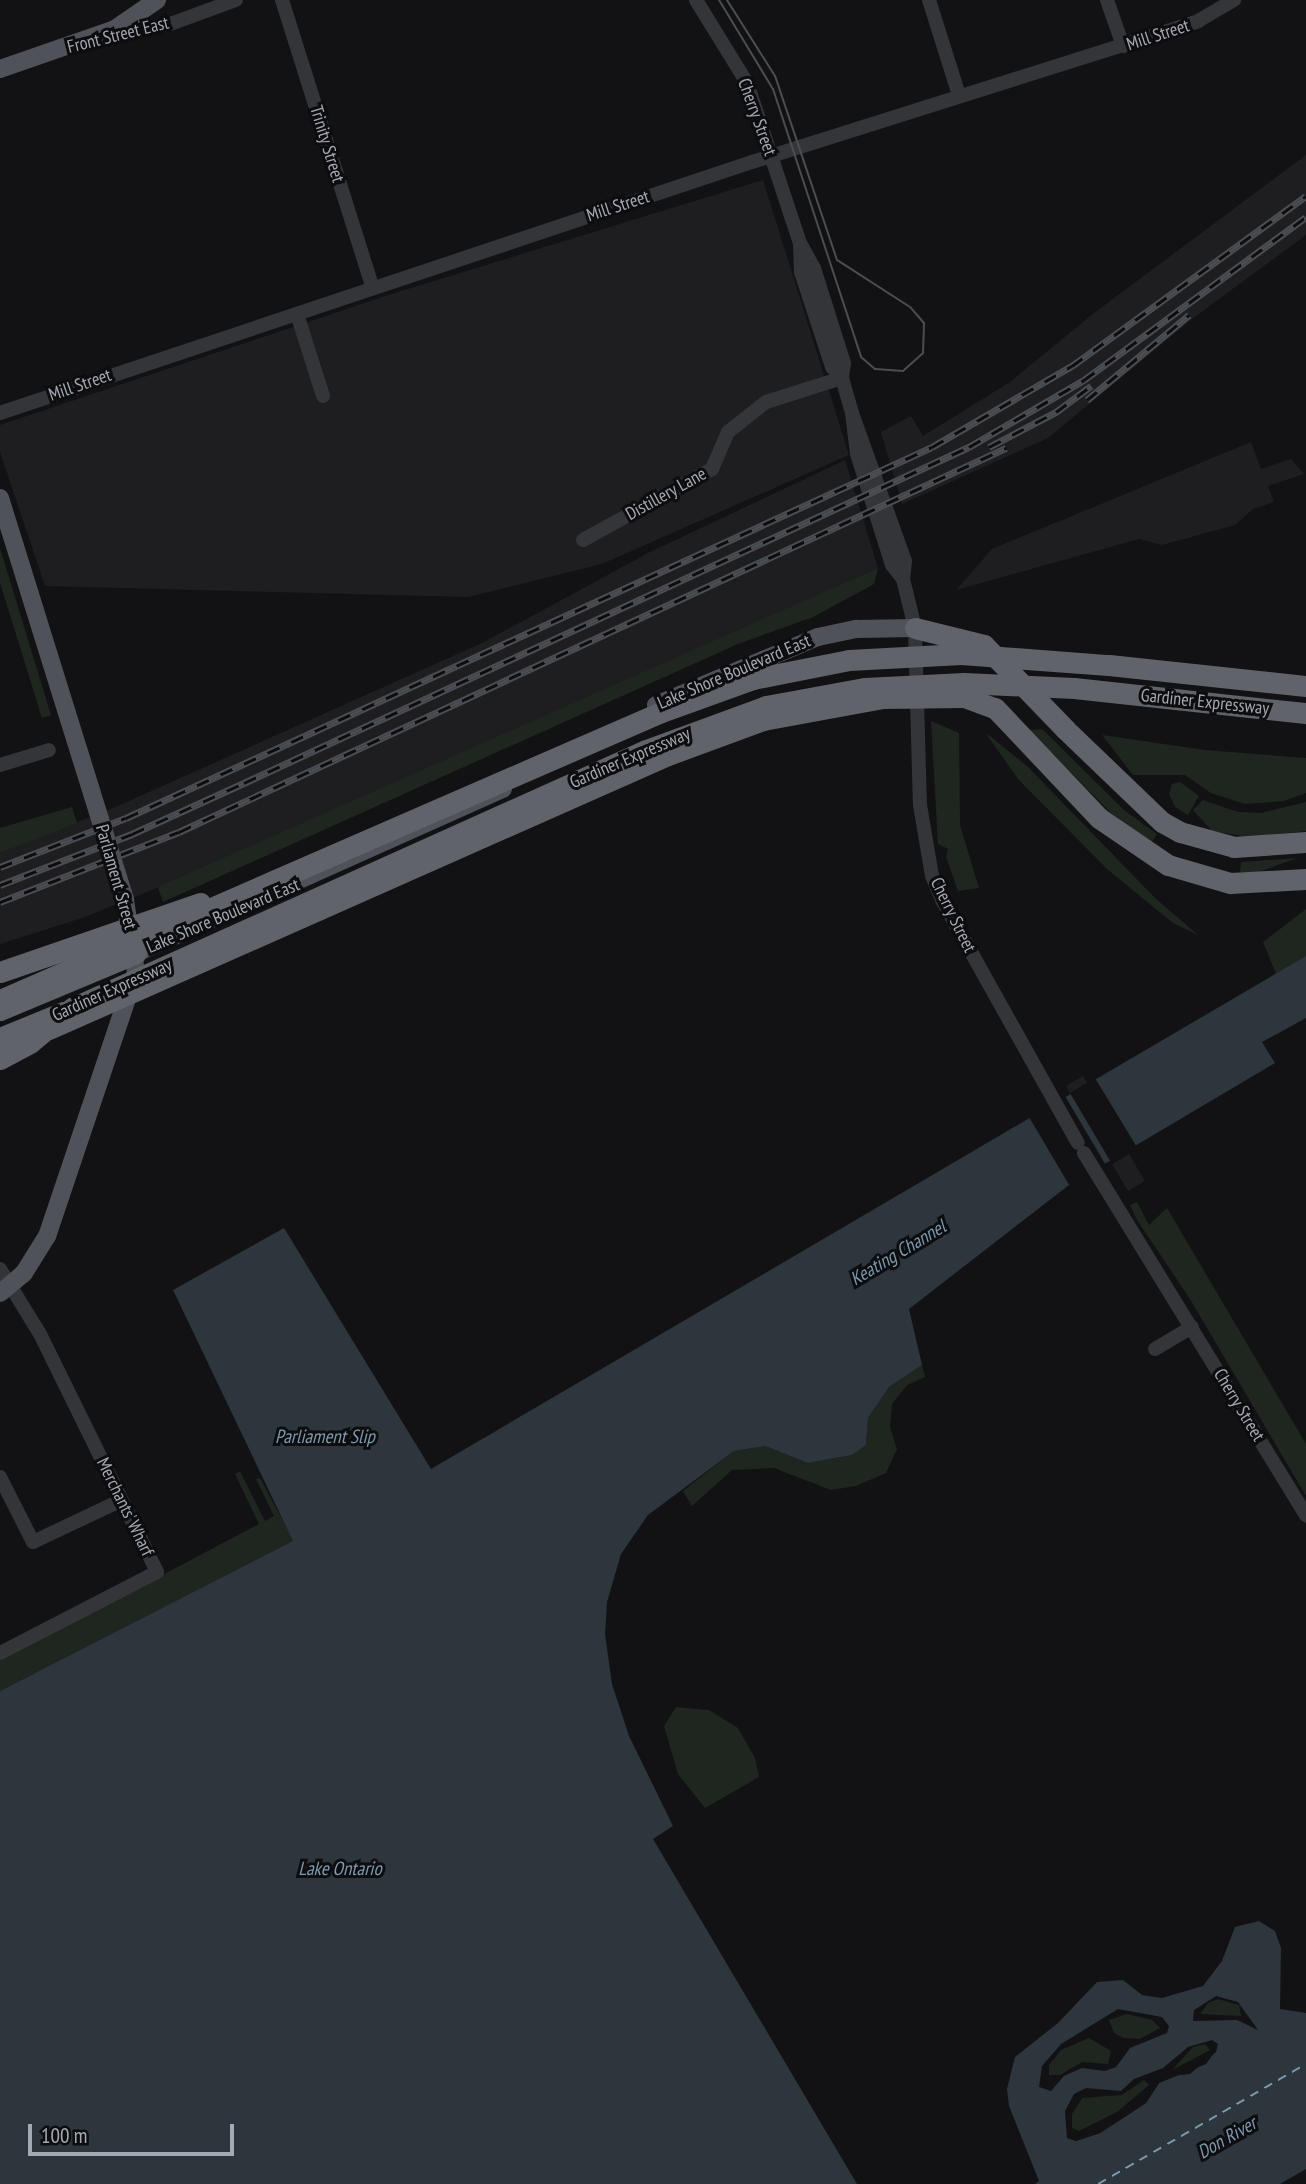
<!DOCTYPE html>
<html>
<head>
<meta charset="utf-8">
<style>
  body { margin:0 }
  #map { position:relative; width:1306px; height:2184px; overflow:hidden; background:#121214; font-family:"PT Sans Narrow",sans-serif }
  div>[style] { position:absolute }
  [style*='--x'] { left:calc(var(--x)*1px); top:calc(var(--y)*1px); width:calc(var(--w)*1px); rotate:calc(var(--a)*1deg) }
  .built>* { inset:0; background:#1e1e21 }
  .green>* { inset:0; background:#1f261f }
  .water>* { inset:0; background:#2c363c }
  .pier>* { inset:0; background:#121214 }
  .ferry>* { height:2px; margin-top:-1px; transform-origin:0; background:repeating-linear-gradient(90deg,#7b9aaf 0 9px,transparent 0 16px) }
  .minor>* { height:14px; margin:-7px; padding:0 7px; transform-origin:7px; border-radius:7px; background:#333539 }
  .major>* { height:18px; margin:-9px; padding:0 9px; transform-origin:9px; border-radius:9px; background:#4f5258 }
  .highway>* { height:21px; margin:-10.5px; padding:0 10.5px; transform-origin:10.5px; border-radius:10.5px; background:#60636a }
  .tram>* { height:2px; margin:-1px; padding:0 1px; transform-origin:1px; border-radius:1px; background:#4a4d52 }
  .rail>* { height:7px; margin-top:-3.5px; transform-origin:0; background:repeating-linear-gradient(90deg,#0d0d0f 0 13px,#4a4d52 0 26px); box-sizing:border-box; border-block:2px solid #4a4d52 }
  .highway-bridge>* { height:21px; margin:-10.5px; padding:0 10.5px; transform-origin:10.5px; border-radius:10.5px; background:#60636a }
  span { translate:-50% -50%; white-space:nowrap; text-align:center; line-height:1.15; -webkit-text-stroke:6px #0d0d0f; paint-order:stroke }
  .street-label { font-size:18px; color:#a4aab4 }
  .water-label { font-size:19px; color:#7b9aaf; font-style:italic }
  .scale { position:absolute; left:28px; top:2124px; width:206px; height:32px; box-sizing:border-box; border:4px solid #a4aab4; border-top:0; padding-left:9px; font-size:21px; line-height:24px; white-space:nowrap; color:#a4aab4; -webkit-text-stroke:5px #0d0d0f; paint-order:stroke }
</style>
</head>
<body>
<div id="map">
  <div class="built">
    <i style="clip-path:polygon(1306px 155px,1306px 235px,1192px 319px,1048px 438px,902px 504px,881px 432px,911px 416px,923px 436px,1010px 382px,1094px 313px)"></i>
    <i style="clip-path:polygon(763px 180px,849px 455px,602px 564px,468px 597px,45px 586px,0 452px,0 425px,385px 296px)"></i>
    <i style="clip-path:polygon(1251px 442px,1261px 469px,1291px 459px,1304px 474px,1268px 486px,1274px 502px,1253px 509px,1235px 525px,1162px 545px,1139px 539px,956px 590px,992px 549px)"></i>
    <i style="clip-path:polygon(845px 460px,878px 568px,249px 851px,82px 918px,0 944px,0 853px,120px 805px,482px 643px,648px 553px)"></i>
    <i style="clip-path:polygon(1083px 1076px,1145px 1181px,1128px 1191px,1066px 1086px)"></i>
  </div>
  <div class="green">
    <i style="clip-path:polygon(0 548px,51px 715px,42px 718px,0 583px)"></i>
    <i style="clip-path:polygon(878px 568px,874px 584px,813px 617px,738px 644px,163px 902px,158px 887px)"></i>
    <i style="clip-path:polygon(931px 721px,959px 733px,960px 825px,979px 888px,958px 891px,946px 857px,948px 849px,938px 844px)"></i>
    <i style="clip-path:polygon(1042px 729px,1124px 810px,1157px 834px,1151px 843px,1110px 812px,1029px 730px)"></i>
    <i style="clip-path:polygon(985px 732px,1029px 768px,1155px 898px,1198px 935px,1173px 923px,1107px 869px,1018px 779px)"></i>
    <i style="clip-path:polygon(1102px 735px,1205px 750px,1306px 758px,1306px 793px,1284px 801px,1245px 804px,1211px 793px,1185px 775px,1133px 775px)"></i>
    <i style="clip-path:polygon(1180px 782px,1199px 796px,1188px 815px,1175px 807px,1169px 794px,1172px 784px)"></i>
    <i style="clip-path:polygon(1203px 800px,1238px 812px,1261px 813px,1306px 802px,1306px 831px,1248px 837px,1212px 831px,1193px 810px)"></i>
    <i style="clip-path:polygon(72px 807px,77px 823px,0 853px,0 828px)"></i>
    <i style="clip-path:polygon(1297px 858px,1256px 873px,1240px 872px,1241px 862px)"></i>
    <i style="clip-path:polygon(1306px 909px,1306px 956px,1276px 974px,1263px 942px)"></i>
    <i style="clip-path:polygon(1137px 1202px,1149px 1225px,1167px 1208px,1306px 1444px,1306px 1496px,1190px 1299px,1137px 1220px,1130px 1205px)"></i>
    <i style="clip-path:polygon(922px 1365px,925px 1377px,907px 1385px,892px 1404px,890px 1427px,897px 1449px,886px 1473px,856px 1486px,831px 1490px,774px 1468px,732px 1470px,692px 1506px,683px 1491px,734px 1451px,765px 1446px,808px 1463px,852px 1455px,866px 1445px,868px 1418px,889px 1387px)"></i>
    <i style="clip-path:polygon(240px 1471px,265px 1521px,274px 1516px,256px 1479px,260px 1478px,294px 1541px,0 1691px,0 1661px,259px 1524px,235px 1474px)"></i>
    <i style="clip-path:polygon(676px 1707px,709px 1710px,738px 1728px,755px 1758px,759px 1777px,705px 1808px,678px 1774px,664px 1726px)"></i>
    <i style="clip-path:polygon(1218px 1999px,1239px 2005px,1241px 2016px,1200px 2014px,1208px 2003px)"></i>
    <i style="clip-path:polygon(1127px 2014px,1152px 2020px,1160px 2028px,1140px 2039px,1124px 2038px,1114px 2033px,1109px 2020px)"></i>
    <i style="clip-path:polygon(1089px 2038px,1111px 2051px,1108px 2064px,1082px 2062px,1060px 2075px,1049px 2075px,1049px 2065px,1061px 2050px)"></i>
    <i style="clip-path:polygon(1205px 2044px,1210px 2050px,1172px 2070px,1193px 2047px)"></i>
    <i style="clip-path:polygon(1144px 2080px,1149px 2085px,1117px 2112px,1079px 2131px,1072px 2128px,1072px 2114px,1082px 2098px,1122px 2095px)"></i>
  </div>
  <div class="water">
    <i style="clip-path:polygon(1306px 956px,1306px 1018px,1262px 1042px,1275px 1063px,1069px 1185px,909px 1309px,922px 1365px,889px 1387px,868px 1418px,866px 1445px,852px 1455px,808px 1463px,765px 1446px,734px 1451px,648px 1515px,621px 1554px,607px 1602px,605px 1634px,612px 1684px,629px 1736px,673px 1826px,653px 1839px,857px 2184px,0 2184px,0 1691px,293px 1541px,173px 1290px,284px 1228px,431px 1469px)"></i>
    <i style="clip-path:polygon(evenodd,1259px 1921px,1275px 1931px,1281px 1948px,1280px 2009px,1306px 2013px,1306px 2169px,1280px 2184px,1035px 2184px,1039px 2181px,1009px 2106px,1007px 2089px,1015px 2057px,1058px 2023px,1097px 1982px,1123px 1980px,1142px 1995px,1162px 1998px,1203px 1986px,1222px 1961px,1235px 1927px,1259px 1921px,1216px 1996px,1238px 2002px,1258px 2030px,1237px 2020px,1193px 2021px,1194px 2010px,1216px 1996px,1259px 1921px,1118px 2009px,1162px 2017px,1169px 2026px,1167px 2033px,1130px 2048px,1116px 2067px,1105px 2071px,1082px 2068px,1064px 2076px,1051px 2091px,1039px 2087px,1042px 2066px,1061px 2044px,1118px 2009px,1259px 1921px,1212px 2040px,1218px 2044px,1216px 2052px,1190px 2074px,1171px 2076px,1159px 2083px,1146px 2103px,1100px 2133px,1076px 2141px,1067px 2138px,1065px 2111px,1074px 2094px,1086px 2088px,1121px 2091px,1134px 2079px,1163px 2068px,1188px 2047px,1212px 2040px)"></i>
  </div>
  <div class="pier">
    <i style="clip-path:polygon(1095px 1078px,1138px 1149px,1112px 1164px,1070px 1093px)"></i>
    <i style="clip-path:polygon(1065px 1096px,1107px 1167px,1071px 1188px,1029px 1117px)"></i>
    <i style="clip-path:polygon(1217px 2049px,1206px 2064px,1159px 2083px,1146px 2103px,1100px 2133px,1076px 2141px,1067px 2138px,1098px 2130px,1143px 2101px,1157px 2080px,1169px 2073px,1189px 2071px)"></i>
  </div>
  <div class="ferry">
    <i style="--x:1098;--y:2184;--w:240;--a:-30"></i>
  </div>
  <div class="minor">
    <i style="--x:282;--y:0;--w:302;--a:72.5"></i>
    <i style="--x:696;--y:0;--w:97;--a:58.4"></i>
    <i style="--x:747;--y:83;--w:169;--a:71.7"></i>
    <i style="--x:800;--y:243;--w:29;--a:61"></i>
    <i style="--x:814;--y:268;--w:100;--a:72.5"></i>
    <i style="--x:844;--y:363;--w:15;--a:98"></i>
    <i style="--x:842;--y:378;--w:36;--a:74"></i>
    <i style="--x:852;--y:413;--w:157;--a:70.3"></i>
    <i style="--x:905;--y:561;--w:18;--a:96"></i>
    <i style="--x:929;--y:0;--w:100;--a:72.5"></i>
    <i style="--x:1107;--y:0;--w:49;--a:70.8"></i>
    <i style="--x:107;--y:37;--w:67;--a:-12"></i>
    <i style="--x:173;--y:23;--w:67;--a:-20.1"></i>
    <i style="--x:800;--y:245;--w:27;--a:88"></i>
    <i style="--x:801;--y:272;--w:100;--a:71.9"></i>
    <i style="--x:832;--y:367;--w:15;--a:48"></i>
    <i style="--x:297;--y:314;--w:86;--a:72.4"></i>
    <i style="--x:0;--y:413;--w:793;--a:-18.46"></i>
    <i style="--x:752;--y:162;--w:468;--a:-17.5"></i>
    <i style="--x:1198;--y:21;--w:42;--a:-30.3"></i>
    <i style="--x:852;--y:413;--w:41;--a:83"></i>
    <i style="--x:857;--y:454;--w:116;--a:72.5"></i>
    <i style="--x:892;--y:565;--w:18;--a:52"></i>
    <i style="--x:903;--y:579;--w:50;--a:76.2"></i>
    <i style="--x:915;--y:628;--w:177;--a:88.4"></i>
    <i style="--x:920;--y:805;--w:72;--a:80.4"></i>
    <i style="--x:932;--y:876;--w:26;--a:67"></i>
    <i style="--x:942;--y:900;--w:278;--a:60.8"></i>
    <i style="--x:583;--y:540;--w:147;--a:-28.8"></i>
    <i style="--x:712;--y:469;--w:40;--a:-66.6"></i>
    <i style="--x:728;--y:432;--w:48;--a:-38.3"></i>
    <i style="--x:766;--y:402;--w:80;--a:-17.5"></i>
    <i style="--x:0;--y:765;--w:51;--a:-17"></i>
    <i style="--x:1084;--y:1153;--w:425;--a:58.5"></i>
    <i style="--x:0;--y:1269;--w:76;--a:58.4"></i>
    <i style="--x:40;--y:1334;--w:265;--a:63.8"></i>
    <i style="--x:157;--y:1572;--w:177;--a:152.7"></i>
    <i style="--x:1155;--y:1349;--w:43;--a:-30.7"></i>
    <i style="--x:0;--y:1477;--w:73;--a:63.1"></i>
    <i style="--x:33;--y:1542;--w:98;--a:-25.3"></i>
  </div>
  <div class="major">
    <i style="--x:0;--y:69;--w:122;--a:-19.2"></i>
    <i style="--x:115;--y:29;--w:51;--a:-34.6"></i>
    <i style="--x:0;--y:498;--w:421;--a:72.7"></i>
    <i style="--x:125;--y:900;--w:73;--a:81.3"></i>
    <i style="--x:136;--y:972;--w:279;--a:108.6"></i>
    <i style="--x:47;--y:1236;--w:44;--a:121.9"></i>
    <i style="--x:24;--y:1273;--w:31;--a:140"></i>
    <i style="--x:656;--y:705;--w:176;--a:-22.8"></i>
    <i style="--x:818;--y:637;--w:39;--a:-12"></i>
    <i style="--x:856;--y:629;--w:59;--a:-1"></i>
    <i style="--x:136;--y:953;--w:402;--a:-24.1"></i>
  </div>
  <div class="highway">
    <i style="--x:915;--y:628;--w:71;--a:13.8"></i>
    <i style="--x:984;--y:645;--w:117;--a:46"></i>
    <i style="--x:1065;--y:729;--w:134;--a:43.8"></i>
    <i style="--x:1162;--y:822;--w:21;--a:29"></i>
    <i style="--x:1180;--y:832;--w:56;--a:15.5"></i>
    <i style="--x:1234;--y:847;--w:72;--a:-4"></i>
    <i style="--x:0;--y:1010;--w:147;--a:-22.7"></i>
    <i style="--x:49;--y:1029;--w:677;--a:-23.88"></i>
    <i style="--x:668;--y:755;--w:101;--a:-20.2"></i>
    <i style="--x:763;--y:720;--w:122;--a:-10.4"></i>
    <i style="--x:883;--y:698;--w:81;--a:-0.7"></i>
    <i style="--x:964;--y:697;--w:33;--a:20"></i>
    <i style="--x:995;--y:708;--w:151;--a:46.6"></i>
    <i style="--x:1099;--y:818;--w:83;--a:34.3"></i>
    <i style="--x:1168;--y:865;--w:65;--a:16.2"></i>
    <i style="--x:1230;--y:883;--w:76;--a:-3"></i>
    <i style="--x:0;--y:1038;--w:68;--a:-22.4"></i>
  </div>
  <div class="tram">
    <i style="--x:719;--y:0;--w:104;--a:58.8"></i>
    <i style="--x:773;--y:89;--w:282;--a:71.8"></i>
    <i style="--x:861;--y:357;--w:18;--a:41"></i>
    <i style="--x:875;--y:369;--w:28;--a:4"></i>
    <i style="--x:903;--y:371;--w:27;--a:-42"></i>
    <i style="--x:923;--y:353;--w:30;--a:-88"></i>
    <i style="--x:924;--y:323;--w:21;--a:-131"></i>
    <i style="--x:910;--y:307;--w:87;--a:-147.2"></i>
    <i style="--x:837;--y:260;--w:194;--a:-108.6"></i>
    <i style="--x:775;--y:76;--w:90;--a:-122.3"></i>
  </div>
  <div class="rail">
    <i style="--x:1087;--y:400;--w:133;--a:-39.8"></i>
    <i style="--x:989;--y:447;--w:76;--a:-27.6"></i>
    <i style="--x:1056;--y:412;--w:44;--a:-36.6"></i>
    <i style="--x:0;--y:867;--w:135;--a:-21.3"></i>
    <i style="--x:126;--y:818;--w:887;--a:-24.72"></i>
    <i style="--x:932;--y:447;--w:162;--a:-30.1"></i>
    <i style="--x:1072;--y:366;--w:289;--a:-36"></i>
    <i style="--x:0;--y:885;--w:142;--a:-21.1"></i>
    <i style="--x:132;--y:834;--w:123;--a:-24.5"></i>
    <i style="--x:244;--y:783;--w:799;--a:-24.87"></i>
    <i style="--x:969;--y:447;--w:133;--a:-30.2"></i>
    <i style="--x:1084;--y:380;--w:275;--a:-36.3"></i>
    <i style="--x:0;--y:902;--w:192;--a:-21.4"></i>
    <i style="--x:179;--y:832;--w:912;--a:-24.91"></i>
  </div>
  <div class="highway-bridge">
    <i style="--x:0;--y:972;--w:212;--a:-19"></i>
    <i style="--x:0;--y:1000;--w:721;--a:-23.54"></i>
    <i style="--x:661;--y:712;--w:98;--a:-19.7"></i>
    <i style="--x:753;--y:679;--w:98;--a:-11.2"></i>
    <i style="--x:849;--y:660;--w:112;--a:-3.1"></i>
    <i style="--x:961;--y:654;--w:148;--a:4.3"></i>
    <i style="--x:1109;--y:665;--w:198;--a:6.1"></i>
    <i style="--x:0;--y:1059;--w:34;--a:-28"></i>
    <i style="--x:30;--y:1043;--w:55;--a:-39.8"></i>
    <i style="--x:72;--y:1008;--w:629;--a:-24.2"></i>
    <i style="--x:646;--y:750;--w:128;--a:-20.1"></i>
    <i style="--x:766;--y:706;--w:101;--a:-10.3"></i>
    <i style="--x:865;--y:688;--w:99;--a:-2.9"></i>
    <i style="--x:964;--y:683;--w:110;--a:2.6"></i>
    <i style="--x:1074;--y:688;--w:233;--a:6.2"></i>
  </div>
  <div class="street-label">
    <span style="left:118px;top:35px;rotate:-14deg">Front Street East</span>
    <span style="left:1158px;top:35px;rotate:-18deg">Mill Street</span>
    <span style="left:757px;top:117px;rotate:70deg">Cherry Street</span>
    <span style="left:327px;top:144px;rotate:73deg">Trinity Street</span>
    <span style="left:618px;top:206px;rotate:-18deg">Mill Street</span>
    <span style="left:80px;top:385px;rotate:-19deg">Mill Street</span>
    <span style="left:666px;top:494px;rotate:-29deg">Distillery Lane</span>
    <span style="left:734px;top:672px;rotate:-23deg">Lake Shore Boulevard East</span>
    <span style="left:1205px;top:702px;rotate:6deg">Gardiner Expressway</span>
    <span style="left:630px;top:758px;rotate:-23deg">Gardiner Expressway</span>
    <span style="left:116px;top:877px;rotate:74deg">Parliament Street</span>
    <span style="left:953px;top:915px;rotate:64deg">Cherry Street</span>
    <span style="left:223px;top:916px;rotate:-23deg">Lake Shore Boulevard East</span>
    <span style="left:112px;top:990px;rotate:-24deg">Gardiner Expressway</span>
    <span style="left:1239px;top:1405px;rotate:59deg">Cherry Street</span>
    <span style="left:125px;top:1507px;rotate:64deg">Merchants' Wharf</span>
  </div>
  <div class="water-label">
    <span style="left:898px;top:1253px;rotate:-31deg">Keating Channel</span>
    <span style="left:325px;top:1437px">Parliament Slip</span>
    <span style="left:340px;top:1869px">Lake Ontario</span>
    <span style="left:1227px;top:2138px;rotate:-30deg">Don River</span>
  </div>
  <div class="scale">100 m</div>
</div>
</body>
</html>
